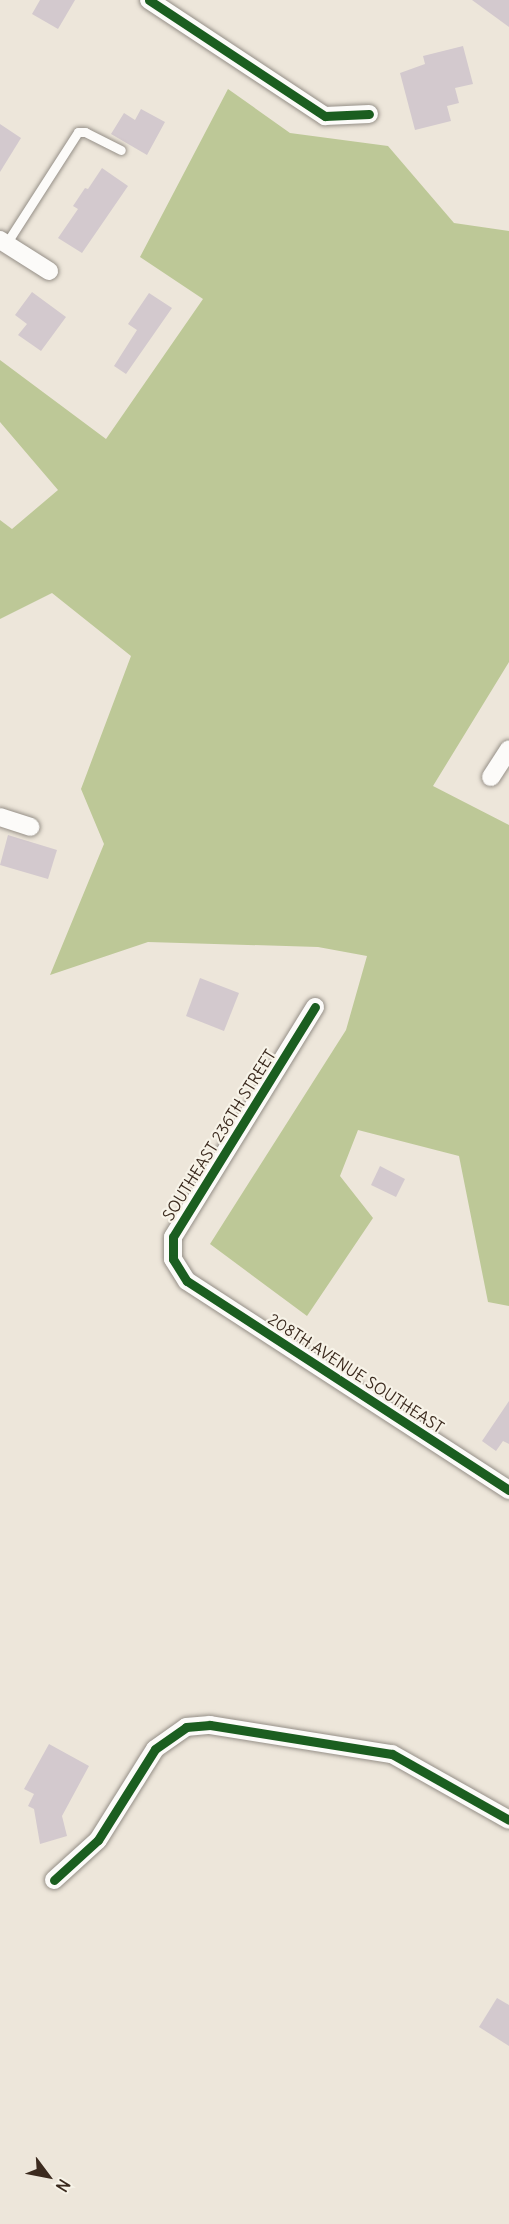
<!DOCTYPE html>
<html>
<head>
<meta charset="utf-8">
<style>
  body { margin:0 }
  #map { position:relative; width:509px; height:2224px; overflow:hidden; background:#ede6da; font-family:Delius,sans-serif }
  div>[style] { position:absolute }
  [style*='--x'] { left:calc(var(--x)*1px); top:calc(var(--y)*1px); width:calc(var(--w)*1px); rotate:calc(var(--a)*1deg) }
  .forest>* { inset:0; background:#bdc897 }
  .building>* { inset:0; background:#d3c9ce }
  .roads { filter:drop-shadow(0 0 2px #958f87) drop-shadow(0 0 2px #958f87) }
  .lane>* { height:9px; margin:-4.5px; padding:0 4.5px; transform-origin:4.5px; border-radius:4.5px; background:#fcfbf9 }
  .street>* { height:18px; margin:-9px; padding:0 9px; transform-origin:9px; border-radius:9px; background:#fcfbf9 }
  .cycleway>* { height:9px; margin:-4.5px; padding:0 4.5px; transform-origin:4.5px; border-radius:4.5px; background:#1b5e20 }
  span { translate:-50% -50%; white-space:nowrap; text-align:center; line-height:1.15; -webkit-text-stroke:4.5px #f7f3e8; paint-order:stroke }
  .street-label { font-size:16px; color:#3b2a1e }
  .north { position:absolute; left:18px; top:2146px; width:60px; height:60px; -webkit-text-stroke:4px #f7f3e8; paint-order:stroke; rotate:122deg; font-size:16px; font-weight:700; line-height:24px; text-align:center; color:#3b2a1e }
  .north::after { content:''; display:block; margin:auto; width:21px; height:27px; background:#3b2a1e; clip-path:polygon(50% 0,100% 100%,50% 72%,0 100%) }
</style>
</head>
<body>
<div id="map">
  <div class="forest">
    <i style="clip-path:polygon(228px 89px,290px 133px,388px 146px,454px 223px,509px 231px,509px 662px,433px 786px,509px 825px,509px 1306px,488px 1302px,459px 1156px,358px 1130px,340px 1176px,373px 1218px,307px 1316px,210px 1244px,346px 1030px,367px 956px,318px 947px,148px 942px,50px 975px,104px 844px,81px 789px,131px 656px,52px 593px,0 619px,0 520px,12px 529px,58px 490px,0 422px,0 360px,106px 439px,203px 299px,140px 257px)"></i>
  </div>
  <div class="building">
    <i style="clip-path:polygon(40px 0,75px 0,58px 29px,32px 14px)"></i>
    <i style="clip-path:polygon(472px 0,509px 0,509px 27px)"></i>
    <i style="clip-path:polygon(463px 46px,473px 84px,455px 88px,459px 103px,447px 106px,451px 121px,415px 130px,400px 73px,425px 64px,423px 56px)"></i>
    <i style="clip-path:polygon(141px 109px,165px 122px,147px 155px,111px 134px,124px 113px,135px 120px)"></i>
    <i style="clip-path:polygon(0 124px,21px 138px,0 172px)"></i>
    <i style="clip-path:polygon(102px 168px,128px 186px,82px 253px,58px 238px,78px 209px,73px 206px,85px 188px,88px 189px)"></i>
    <i style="clip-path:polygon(32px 292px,66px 317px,41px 351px,18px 335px,27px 324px,15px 315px)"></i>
    <i style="clip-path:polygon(149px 293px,172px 308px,126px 374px,114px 366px,137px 330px,128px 324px)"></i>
    <i style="clip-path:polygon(8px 835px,57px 850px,48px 879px,0 865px)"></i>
    <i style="clip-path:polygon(200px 978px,239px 993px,224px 1031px,186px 1016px)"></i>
    <i style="clip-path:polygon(380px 1166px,405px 1179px,396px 1197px,371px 1185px)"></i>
    <i style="clip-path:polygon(509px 1401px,509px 1444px,503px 1441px,496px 1451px,482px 1441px)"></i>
    <i style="clip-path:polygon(49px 1744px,89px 1766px,62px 1816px,67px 1836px,40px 1844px,34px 1809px,28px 1806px,34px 1794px,24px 1789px)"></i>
    <i style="clip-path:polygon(497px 1998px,509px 2005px,509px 2046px,479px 2027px)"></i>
  </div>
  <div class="roads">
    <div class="lane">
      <i style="--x:6;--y:244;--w:133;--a:-57.3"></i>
      <i style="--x:78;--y:132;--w:7;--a:0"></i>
      <i style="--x:85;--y:132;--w:40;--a:26.6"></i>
    </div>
    <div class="street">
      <i style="--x:149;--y:0;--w:211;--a:33.4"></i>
      <i style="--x:325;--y:116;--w:44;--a:-2.6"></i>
      <i style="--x:0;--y:240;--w:58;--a:32.3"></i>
      <i style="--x:491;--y:777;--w:33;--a:-57"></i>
      <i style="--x:0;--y:817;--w:32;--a:18"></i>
      <i style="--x:315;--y:1007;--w:270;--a:121.7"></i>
      <i style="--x:173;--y:1237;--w:22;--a:90"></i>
      <i style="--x:173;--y:1259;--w:26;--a:58"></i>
      <i style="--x:187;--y:1281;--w:384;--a:33"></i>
      <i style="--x:54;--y:1880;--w:59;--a:-42.3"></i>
      <i style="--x:98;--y:1840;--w:107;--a:-57.9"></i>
      <i style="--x:155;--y:1749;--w:38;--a:-35"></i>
      <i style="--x:186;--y:1727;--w:24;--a:-5"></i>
      <i style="--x:210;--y:1725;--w:184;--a:9.1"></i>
      <i style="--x:392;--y:1754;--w:134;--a:29.4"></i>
    </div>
  </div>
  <div class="cycleway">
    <i style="--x:149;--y:0;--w:211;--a:33.4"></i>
    <i style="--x:325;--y:116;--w:44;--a:-2.6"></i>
    <i style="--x:315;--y:1007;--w:270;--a:121.7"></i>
    <i style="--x:173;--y:1237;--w:22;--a:90"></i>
    <i style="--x:173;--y:1259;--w:26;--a:58"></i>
    <i style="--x:187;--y:1281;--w:384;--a:33"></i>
    <i style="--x:54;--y:1880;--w:59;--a:-42.3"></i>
    <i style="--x:98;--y:1840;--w:107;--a:-57.9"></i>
    <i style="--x:155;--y:1749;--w:38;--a:-35"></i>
    <i style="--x:186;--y:1727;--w:24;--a:-5"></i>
    <i style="--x:210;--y:1725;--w:184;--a:9.1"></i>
    <i style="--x:392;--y:1754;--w:134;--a:29.4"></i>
  </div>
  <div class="street-label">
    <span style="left:219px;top:1135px;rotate:-58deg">SOUTHEAST 236TH STREET</span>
    <span style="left:356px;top:1373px;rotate:33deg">208TH AVENUE SOUTHEAST</span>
  </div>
  <div class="north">N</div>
</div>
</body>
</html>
